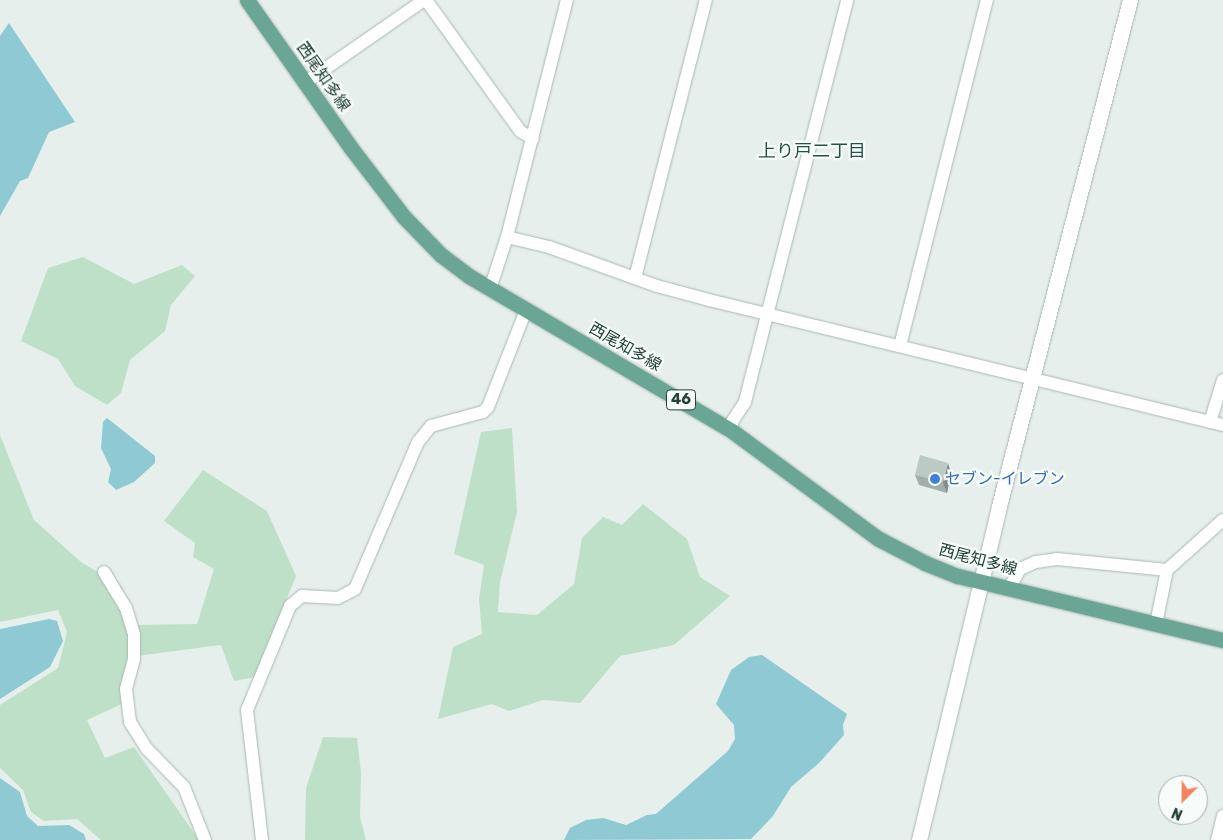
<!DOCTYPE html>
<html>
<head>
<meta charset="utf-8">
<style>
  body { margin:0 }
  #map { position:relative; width:1223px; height:840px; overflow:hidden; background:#e6efeb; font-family:Rubik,"Noto Sans JP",sans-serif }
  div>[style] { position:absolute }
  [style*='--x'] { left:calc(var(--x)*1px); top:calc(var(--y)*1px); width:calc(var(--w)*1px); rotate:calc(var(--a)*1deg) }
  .green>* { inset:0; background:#bfe0c8 }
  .water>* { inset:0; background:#8ec9d4 }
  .roads { filter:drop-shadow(0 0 1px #a8b8b2) drop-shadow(0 0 1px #a8b8b2) }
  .street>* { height:12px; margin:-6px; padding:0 6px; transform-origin:6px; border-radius:6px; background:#fff }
  .secondary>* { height:15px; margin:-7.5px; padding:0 7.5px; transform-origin:7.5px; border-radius:7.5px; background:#fff }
  .primary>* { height:15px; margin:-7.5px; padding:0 7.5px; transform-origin:7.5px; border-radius:7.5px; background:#6aa596 }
  .wall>* { inset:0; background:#a1aea9 }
  .shaded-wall>* { inset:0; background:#838d89 }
  .building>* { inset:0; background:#bbcac4 }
  .dots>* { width:14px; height:14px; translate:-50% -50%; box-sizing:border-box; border:2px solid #f7fbf9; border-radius:50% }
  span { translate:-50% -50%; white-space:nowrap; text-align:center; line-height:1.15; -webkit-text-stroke:4.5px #f7fbf9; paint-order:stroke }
  .shield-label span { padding:1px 4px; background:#f7fbf9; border:1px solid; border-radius:4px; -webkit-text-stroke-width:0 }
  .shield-label { font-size:15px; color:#24423a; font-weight:700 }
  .street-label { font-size:16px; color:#24423a }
  .shop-label { font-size:16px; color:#366cbe }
  .left { translate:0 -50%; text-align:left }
  .neighbourhood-label { font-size:18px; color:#1f5548 }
  .north { position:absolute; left:1158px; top:775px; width:50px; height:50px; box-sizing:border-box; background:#f7fbf9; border:1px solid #a3b1ad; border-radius:50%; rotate:203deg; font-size:14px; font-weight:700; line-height:20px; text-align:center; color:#24423a }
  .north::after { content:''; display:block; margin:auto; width:18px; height:22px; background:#f4845f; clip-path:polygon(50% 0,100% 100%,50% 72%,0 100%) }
</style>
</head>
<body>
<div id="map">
  <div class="green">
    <i style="clip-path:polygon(83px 257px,134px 284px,182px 265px,195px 276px,171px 305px,165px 331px,130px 360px,121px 393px,107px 405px,75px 386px,58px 359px,21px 341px,48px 268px)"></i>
    <i style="clip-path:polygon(512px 428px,517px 512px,500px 582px,498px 612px,537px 615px,574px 584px,582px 538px,603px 517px,622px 525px,643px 504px,687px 539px,700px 577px,730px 596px,674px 645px,620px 656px,580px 703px,543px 700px,509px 711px,492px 704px,438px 719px,453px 647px,482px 634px,479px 599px,484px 565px,454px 554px,481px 432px)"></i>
    <i style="clip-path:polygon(0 435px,34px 520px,81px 562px,121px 586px,138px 625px,197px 624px,214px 569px,193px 557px,195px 543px,164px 521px,203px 470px,267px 511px,296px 576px,255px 677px,234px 681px,221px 645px,129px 657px,122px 704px,87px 720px,105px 758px,134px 747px,199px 840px,101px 840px,77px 819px,44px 821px,31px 812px,23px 790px,0 768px,0 705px,58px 668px,67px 632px,58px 610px,0 622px)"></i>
    <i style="clip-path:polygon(323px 737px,357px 738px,361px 772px,360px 817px,366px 840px,305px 840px,306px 788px)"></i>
  </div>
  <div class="water">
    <i style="clip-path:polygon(9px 23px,75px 122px,49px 132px,28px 178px,20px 181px,0 216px,0 36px)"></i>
    <i style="clip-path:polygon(107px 418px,155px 456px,155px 463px,134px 482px,116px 490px,108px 482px,111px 469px,101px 448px,103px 422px)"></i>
    <i style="clip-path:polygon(49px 619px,57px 621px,63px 641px,50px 667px,0 699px,0 629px)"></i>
    <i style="clip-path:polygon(762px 655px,847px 714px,843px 725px,844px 735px,819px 763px,791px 787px,773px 816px,751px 839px,564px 840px,570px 828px,586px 820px,603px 818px,626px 825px,647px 815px,656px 814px,728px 751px,735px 739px,734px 725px,716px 704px,731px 670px,749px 657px)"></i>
    <i style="clip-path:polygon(0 778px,20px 792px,27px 816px,38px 826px,69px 825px,84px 834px,86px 840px,0 840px)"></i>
  </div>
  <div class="roads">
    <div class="street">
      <i style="--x:426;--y:0;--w:161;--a:54.3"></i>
      <i style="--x:520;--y:131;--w:15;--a:32"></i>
      <i style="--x:306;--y:82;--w:144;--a:-34.8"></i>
      <i style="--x:507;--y:237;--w:43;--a:13.4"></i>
      <i style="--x:549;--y:247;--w:115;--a:19.9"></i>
      <i style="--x:657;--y:286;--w:54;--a:15.1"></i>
      <i style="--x:709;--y:300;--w:529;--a:13.67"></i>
      <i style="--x:635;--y:278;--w:287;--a:-75.7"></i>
      <i style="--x:490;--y:289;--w:55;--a:-71.9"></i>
      <i style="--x:507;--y:237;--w:244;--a:-75.8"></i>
      <i style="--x:900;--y:346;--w:357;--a:-75.9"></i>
      <i style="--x:1210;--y:422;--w:44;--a:-72.8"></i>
      <i style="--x:732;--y:431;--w:9;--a:-90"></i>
      <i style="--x:732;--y:422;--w:24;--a:-57"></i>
      <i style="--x:745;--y:402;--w:25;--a:-76"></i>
      <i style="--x:751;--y:378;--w:390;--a:-75.7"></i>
      <i style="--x:104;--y:572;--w:42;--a:58.6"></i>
      <i style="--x:126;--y:608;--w:28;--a:73"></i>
      <i style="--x:134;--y:635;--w:24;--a:90"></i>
      <i style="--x:134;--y:659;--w:31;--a:105"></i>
      <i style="--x:126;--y:689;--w:33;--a:83"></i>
      <i style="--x:130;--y:722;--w:32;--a:58"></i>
      <i style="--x:147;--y:749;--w:53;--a:45.8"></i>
      <i style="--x:184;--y:787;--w:57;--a:68.4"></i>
      <i style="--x:1010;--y:587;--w:21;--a:-61"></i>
      <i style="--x:1020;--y:569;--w:17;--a:-24"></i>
      <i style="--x:1036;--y:562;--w:21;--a:-8"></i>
      <i style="--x:1057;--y:559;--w:111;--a:5.7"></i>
      <i style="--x:1156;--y:624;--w:55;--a:-78.5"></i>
      <i style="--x:1167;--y:570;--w:75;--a:-41.8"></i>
      <i style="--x:262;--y:840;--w:131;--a:-96.6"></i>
      <i style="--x:247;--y:710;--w:113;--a:-67.5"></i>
      <i style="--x:290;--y:606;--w:16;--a:-40"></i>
      <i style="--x:302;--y:596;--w:36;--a:3"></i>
      <i style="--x:338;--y:598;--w:19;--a:-28"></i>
      <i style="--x:355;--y:589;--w:160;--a:-66.8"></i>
      <i style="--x:418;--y:442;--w:21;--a:-51"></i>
      <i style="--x:431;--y:426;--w:54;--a:-15.1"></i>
      <i style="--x:483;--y:412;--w:7;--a:-45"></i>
      <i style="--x:488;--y:407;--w:104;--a:-68.6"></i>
      <i style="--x:1217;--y:840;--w:25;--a:-76"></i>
    </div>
    <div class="secondary">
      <i style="--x:919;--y:840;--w:343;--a:-76.5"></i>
      <i style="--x:999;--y:506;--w:523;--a:-75.49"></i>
    </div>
    <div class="primary">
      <i style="--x:247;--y:0;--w:181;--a:54.9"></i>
      <i style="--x:351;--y:148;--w:87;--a:52.5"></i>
      <i style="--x:404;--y:217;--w:53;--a:45.8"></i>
      <i style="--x:441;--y:255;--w:35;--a:37"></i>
      <i style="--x:469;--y:276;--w:305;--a:30.5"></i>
      <i style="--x:732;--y:431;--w:180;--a:36.4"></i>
      <i style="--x:877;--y:538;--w:54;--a:27.5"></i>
      <i style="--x:925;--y:563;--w:35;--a:22"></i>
      <i style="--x:958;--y:576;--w:273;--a:13.6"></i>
    </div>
  </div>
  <div class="wall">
    <i style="clip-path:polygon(951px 473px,947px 493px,919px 485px,915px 475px)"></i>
  </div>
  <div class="shaded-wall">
    <i style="clip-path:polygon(948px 463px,951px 473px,947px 493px,943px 482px)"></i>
  </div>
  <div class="building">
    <i style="clip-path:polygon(920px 455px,948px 463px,943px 482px,915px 475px)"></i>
  </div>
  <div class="dots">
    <i style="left:935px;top:479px;background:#3f7fe0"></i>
  </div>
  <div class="shield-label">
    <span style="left:681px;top:400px">46</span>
  </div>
  <div class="street-label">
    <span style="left:323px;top:77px;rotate:55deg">西尾知多線</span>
    <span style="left:625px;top:347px;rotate:30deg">西尾知多線</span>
    <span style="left:978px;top:560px;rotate:15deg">西尾知多線</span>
  </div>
  <div class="shop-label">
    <span class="left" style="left:945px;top:479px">セブン-イレブン</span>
  </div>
  <div class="neighbourhood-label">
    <span style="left:812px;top:151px">上り戸二丁目</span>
  </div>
  <div class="north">N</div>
</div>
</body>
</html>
